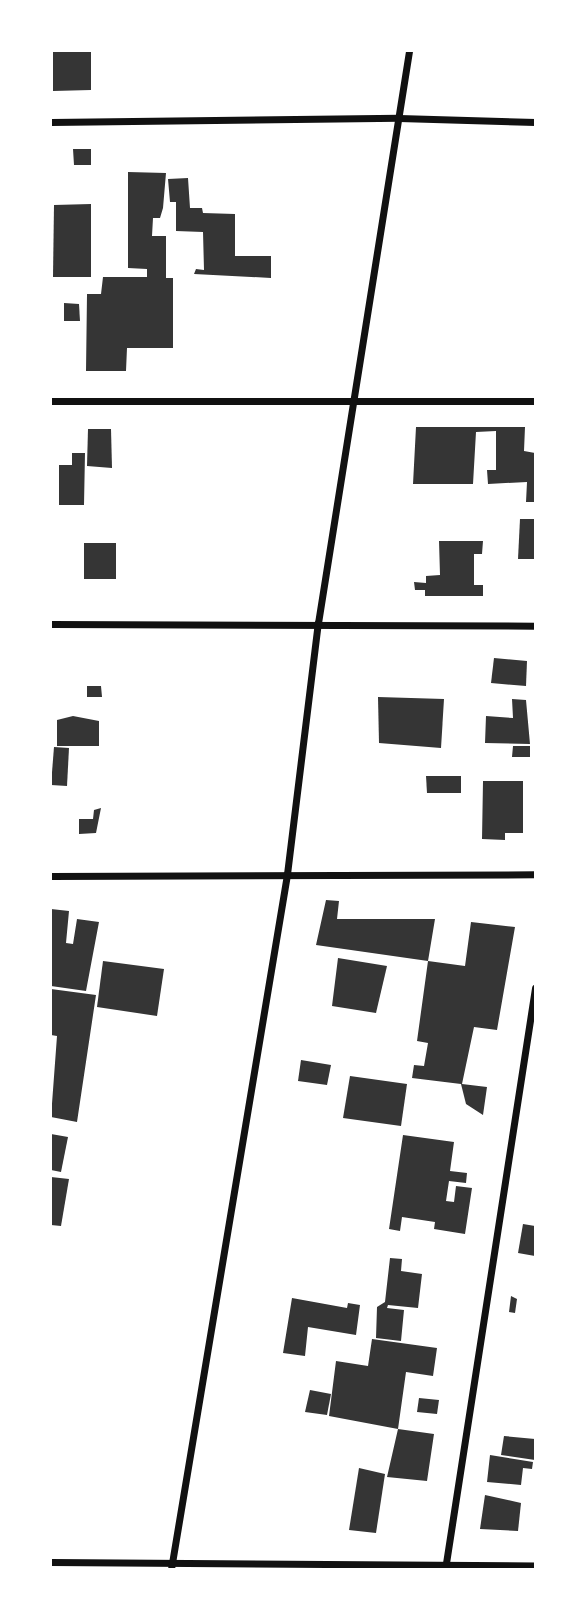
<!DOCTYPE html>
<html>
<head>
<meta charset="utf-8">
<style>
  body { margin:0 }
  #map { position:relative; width:586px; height:1620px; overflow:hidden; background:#fff; font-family:"Zilla Slab",serif }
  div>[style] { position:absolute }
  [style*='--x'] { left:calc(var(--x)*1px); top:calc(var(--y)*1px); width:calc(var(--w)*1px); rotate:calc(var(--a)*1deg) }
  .building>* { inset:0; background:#353535 }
  .minor>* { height:7px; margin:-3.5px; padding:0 3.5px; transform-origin:3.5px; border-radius:3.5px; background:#111 }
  span { translate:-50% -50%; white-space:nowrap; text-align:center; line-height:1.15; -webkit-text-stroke:5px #fff; paint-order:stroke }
  .frame { position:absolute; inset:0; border:52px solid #fff; pointer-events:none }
</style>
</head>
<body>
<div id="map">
  <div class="building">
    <i style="clip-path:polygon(53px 51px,91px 51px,91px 90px,53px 91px)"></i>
    <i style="clip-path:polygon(73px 149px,91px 149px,91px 165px,74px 165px)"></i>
    <i style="clip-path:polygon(128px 172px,166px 173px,163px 208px,160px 218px,153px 218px,152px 236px,166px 236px,166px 278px,173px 278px,173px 348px,127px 348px,126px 371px,86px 371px,87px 294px,101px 294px,103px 277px,147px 277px,147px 269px,128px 268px)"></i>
    <i style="clip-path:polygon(188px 178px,190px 208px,202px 208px,203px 213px,235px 214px,235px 256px,271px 256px,271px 278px,194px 274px,196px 269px,204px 270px,203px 232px,176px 231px,176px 202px,170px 202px,168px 179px)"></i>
    <i style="clip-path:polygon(91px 204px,91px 277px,53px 277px,54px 205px)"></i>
    <i style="clip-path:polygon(64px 303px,79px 304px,80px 321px,64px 321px)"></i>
    <i style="clip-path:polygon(416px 427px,525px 427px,524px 451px,535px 453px,535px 502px,526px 502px,527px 482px,488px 484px,487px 470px,496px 470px,496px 431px,476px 432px,473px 484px,413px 484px)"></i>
    <i style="clip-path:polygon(88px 429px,111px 429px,112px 468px,87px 466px)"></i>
    <i style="clip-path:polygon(72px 453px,85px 453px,84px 505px,59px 505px,59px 465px,72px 465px)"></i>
    <i style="clip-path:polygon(520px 519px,535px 519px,535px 559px,518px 559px)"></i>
    <i style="clip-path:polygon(439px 541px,483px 541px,482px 554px,474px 554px,474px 585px,483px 585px,483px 596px,425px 596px,425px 590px,415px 590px,414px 582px,426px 583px,426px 576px,440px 575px)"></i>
    <i style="clip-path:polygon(84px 543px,116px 543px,116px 579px,84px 579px)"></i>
    <i style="clip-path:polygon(494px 658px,527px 661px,526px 686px,491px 683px)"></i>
    <i style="clip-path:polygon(87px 686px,101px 686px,102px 697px,87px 697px)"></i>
    <i style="clip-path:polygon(378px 697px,444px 699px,441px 748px,379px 743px)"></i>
    <i style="clip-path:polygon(512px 699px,526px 700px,530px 744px,485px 743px,486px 716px,513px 718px)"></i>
    <i style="clip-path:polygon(73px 716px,99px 721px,99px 746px,57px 746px,57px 720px)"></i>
    <i style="clip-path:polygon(513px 746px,530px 746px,530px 757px,512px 757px)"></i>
    <i style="clip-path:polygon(54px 747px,69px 748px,67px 786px,51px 785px)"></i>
    <i style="clip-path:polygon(426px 776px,461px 776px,461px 793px,427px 793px)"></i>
    <i style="clip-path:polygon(483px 781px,523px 781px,523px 833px,505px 833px,505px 840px,482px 839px)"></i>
    <i style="clip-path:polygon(101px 808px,96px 833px,79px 834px,79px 819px,93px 819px,94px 810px)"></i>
    <i style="clip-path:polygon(326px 900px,339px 901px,337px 919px,435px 919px,428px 961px,316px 945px)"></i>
    <i style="clip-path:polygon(51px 909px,69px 911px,66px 943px,73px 944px,77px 919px,99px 922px,86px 991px,51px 986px)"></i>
    <i style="clip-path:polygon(471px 922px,515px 927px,497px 1030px,474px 1027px,462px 1084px,487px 1087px,483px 1115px,466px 1104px,461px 1084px,412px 1078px,414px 1065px,424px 1066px,428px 1043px,417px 1041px,428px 961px,465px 966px)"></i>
    <i style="clip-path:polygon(338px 958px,387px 966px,376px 1013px,332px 1006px)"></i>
    <i style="clip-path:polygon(103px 961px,164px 969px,157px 1016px,97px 1007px)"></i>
    <i style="clip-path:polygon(51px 989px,96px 995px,77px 1122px,51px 1117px,57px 1036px,51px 1035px)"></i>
    <i style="clip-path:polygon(301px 1060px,331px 1065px,327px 1085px,298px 1081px)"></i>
    <i style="clip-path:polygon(350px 1076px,407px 1084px,401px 1126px,343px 1118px)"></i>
    <i style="clip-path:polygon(51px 1134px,68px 1137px,61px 1172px,51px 1170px)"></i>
    <i style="clip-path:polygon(403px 1135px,454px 1142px,450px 1171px,467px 1173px,466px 1183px,449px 1181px,446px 1201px,454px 1202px,456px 1186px,472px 1188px,465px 1234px,434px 1229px,435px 1222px,402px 1217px,400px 1231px,389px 1229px)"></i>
    <i style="clip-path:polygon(51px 1177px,69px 1179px,61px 1226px,51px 1225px)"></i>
    <i style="clip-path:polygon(523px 1224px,535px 1226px,535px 1256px,518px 1253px)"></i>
    <i style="clip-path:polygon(390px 1258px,402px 1259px,401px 1271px,422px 1274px,418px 1308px,388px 1305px,387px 1308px,404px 1310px,401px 1341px,376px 1338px,377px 1307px,385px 1302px)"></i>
    <i style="clip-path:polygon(511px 1296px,517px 1299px,515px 1313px,509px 1312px)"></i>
    <i style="clip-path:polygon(292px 1298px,347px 1308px,348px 1303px,360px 1305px,356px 1335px,308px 1327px,305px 1356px,283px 1353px)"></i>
    <i style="clip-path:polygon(372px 1339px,437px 1348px,433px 1376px,406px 1372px,398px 1429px,434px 1434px,427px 1481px,387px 1477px,398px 1429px,329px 1416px,336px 1361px,368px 1366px)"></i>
    <i style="clip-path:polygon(310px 1390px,331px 1394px,327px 1415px,305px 1412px)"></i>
    <i style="clip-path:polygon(419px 1398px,439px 1400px,437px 1414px,417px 1412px)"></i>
    <i style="clip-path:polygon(504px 1436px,535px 1439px,535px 1460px,501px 1455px)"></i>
    <i style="clip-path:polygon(490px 1455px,533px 1462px,532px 1469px,523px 1468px,521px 1485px,487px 1482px)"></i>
    <i style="clip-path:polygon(359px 1468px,385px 1474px,376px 1533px,349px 1530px)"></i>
    <i style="clip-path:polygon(485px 1495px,521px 1503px,518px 1531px,480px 1529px)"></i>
  </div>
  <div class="minor">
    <i style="--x:51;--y:122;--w:348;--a:-0.7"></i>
    <i style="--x:399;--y:118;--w:136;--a:1.7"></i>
    <i style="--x:51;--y:401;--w:484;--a:0"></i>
    <i style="--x:51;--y:624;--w:484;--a:0.2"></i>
    <i style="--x:51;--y:876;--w:484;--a:-0.2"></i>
    <i style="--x:51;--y:1562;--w:484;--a:0.4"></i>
    <i style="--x:446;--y:1563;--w:582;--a:-81.2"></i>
    <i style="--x:171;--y:1569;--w:705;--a:-80.52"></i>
    <i style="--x:287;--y:874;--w:253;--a:-83"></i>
    <i style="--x:318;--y:623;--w:579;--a:-80.96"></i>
  </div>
  <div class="frame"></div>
</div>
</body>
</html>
